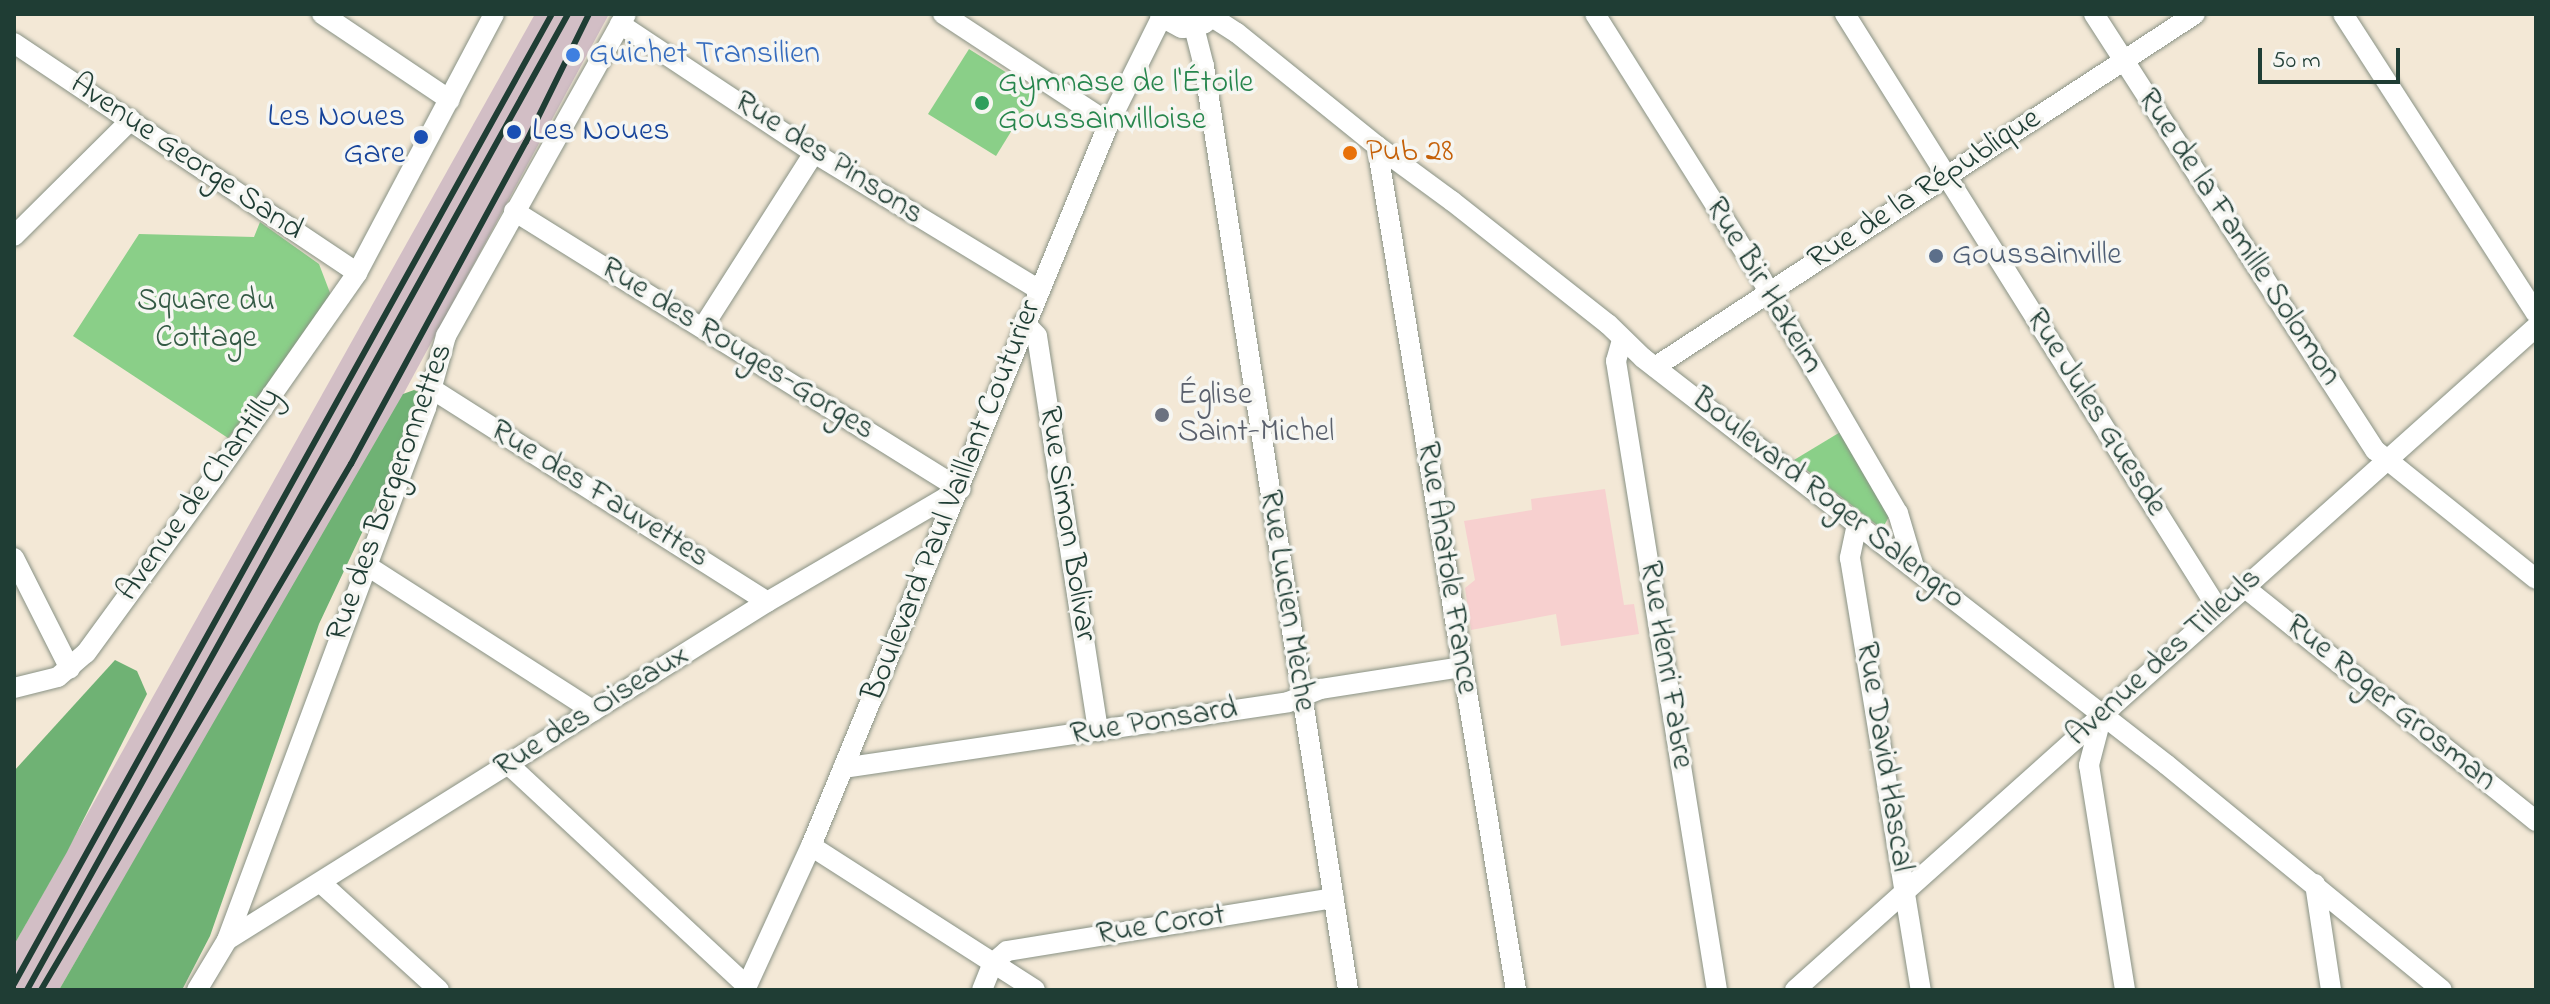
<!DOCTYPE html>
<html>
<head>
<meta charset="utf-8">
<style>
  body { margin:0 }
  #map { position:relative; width:2550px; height:1004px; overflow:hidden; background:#f3e8d6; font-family:"Indie Flower",sans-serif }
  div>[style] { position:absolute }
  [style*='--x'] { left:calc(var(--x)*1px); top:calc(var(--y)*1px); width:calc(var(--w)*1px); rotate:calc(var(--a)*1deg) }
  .built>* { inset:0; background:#f7d0cf }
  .industrial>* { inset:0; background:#d2bec5 }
  .green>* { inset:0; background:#8acf88 }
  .forest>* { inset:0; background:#6fb274 }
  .roads { filter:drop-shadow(0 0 2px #899285) drop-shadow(0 0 2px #899285) }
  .street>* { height:20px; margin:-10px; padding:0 10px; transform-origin:10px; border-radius:10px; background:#fff }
  .secondary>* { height:28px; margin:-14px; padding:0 14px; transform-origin:14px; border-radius:14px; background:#fff }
  .rail>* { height:6px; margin:-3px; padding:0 3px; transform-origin:3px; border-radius:3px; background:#1f3d34 }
  .dots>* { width:22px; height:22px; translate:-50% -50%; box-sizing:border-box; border:4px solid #f6f6f2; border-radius:50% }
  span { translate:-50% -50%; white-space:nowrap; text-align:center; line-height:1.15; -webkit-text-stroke:7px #f6f6f2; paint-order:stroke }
  .shop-label { font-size:32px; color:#366cbe }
  .left { translate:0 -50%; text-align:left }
  .leisure-label { font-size:32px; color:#27864d }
  .transit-label { font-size:32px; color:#164399 }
  .right { translate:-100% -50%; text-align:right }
  .food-label { font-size:32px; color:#c56008 }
  .street-label { font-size:32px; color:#1f3d34 }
  .service-label { font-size:32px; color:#4e5e75 }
  .park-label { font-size:32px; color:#345a45 }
  .worship-label { font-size:32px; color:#5b616d }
  .frame { position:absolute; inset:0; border:16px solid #1f3d34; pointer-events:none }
  .scale { position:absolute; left:2258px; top:48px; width:142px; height:36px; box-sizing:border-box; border:4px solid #1f3d34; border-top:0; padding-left:10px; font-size:24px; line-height:28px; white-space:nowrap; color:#1f3d34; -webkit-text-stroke:6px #f6f6f2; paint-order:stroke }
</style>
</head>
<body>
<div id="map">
  <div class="built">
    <i style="clip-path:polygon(1605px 489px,1624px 605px,1634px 604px,1639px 634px,1561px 646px,1556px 614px,1471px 630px,1465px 588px,1475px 580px,1464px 521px,1532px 510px,1531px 499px)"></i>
  </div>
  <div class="industrial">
    <i style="clip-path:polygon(535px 14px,609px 14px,371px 454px,59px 990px,14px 990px,14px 945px)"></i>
  </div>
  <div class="green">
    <i style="clip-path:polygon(969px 49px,1036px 91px,996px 156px,928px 114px)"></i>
    <i style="clip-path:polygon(260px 222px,319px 264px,332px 298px,228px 438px,73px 336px,139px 234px,254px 237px)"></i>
    <i style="clip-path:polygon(1842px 431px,1890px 515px,1882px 529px,1794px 460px)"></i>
  </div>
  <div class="forest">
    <i style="clip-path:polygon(414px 390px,421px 393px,424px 401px,319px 624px,210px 936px,182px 990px,59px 990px,403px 394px)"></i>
    <i style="clip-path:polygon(115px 660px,137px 671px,147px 694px,67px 852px,14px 945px,14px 771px)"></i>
  </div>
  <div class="roads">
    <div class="street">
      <i style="--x:322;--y:14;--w:154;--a:33.9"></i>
      <i style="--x:943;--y:14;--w:199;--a:33.3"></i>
      <i style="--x:1595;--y:14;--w:312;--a:57.8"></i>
      <i style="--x:1761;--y:278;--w:272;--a:59.8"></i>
      <i style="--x:1898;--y:513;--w:56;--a:73.5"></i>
      <i style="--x:1845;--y:14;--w:702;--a:57.92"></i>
      <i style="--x:2094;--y:14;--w:519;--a:57.2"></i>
      <i style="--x:2375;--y:450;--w:206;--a:38.7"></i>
      <i style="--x:2343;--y:14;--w:356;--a:57.2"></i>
      <i style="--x:1209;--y:15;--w:33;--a:33"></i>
      <i style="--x:1237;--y:33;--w:180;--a:38.9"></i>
      <i style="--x:1377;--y:146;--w:93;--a:36.3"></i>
      <i style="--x:1452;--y:201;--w:199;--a:38.3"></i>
      <i style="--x:1608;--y:324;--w:49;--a:44.2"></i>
      <i style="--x:1643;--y:358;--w:663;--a:37.84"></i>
      <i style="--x:2167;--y:765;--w:355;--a:39.3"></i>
      <i style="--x:1193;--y:23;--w:44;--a:75.7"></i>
      <i style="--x:1204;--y:66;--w:935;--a:81.14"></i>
      <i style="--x:620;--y:24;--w:233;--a:33.6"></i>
      <i style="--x:814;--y:153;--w:263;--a:31.3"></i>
      <i style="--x:14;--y:43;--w:413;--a:33.8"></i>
      <i style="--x:1377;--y:146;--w:855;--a:80.65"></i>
      <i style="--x:514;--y:211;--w:526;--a:31.94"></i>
      <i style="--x:14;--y:236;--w:165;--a:-44.8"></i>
      <i style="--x:1024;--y:322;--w:19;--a:47"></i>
      <i style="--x:1037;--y:336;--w:400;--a:81.2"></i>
      <i style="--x:703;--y:327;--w:206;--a:-57.5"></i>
      <i style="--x:1622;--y:340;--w:22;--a:106"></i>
      <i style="--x:1616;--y:361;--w:637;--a:80.88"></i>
      <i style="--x:1655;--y:367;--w:645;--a:-33.17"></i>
      <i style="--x:432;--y:389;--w:397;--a:32.4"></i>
      <i style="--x:1857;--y:524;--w:35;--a:102"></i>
      <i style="--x:1850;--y:558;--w:438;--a:80.7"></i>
      <i style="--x:14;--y:558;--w:124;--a:63.2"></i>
      <i style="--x:366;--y:565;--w:270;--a:32.7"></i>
      <i style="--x:2244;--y:587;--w:374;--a:38.7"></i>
      <i style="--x:14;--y:688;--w:45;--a:-14"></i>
      <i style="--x:58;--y:677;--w:37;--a:-41"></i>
      <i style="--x:86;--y:653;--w:219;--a:-53.9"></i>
      <i style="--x:215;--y:476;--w:248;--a:-55"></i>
      <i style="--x:357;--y:273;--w:293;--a:-62.1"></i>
      <i style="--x:2102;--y:715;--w:52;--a:104.6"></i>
      <i style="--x:2089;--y:765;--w:228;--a:80.9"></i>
      <i style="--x:508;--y:764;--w:326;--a:42.9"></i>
      <i style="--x:843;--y:768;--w:450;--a:-8.4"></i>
      <i style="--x:1288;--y:702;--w:35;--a:-22"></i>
      <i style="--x:1320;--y:689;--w:144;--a:-8.8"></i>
      <i style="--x:811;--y:846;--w:266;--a:32.7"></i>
      <i style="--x:321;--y:883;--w:159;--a:42.2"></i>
      <i style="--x:2315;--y:884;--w:107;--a:81.4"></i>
      <i style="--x:227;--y:940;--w:637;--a:-32.04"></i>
      <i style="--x:767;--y:602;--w:224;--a:-30.3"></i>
      <i style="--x:197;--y:990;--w:58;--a:-59"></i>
      <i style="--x:227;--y:940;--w:568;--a:-69.49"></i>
      <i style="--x:426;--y:408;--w:75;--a:-74.5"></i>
      <i style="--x:446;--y:336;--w:369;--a:-60.8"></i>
      <i style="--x:745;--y:990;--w:158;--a:-65.4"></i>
      <i style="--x:811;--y:846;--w:782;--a:-67.6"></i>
      <i style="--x:1109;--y:123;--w:122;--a:-63.6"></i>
      <i style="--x:982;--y:990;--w:29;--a:-68"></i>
      <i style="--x:993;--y:963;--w:18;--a:-41"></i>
      <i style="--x:1007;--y:951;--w:331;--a:-9.2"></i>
      <i style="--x:1795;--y:990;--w:994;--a:-41.82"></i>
    </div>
    <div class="secondary">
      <i style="--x:1164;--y:14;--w:21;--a:28"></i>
      <i style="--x:1183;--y:24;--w:19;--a:-12"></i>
      <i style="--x:1202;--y:20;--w:10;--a:-37"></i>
    </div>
  </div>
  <div class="rail">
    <i style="--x:14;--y:984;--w:1109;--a:-60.99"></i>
    <i style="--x:27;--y:990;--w:1116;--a:-61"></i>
    <i style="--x:41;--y:990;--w:611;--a:-59.49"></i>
    <i style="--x:351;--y:464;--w:366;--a:-61.5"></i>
    <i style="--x:526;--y:142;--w:143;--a:-63.8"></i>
  </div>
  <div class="dots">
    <i style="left:573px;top:55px;background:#3f7fe0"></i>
    <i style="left:982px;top:103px;background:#2e9e5b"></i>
    <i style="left:514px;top:132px;background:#1a4fb4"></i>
    <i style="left:421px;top:137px;background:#1a4fb4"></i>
    <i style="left:1350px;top:153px;background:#e8710a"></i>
    <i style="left:1936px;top:256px;background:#5c6f8a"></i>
    <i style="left:1162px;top:415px;background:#6b7280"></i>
  </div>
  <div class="shop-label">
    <span class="left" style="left:589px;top:55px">Guichet Transilien</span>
  </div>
  <div class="leisure-label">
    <span class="left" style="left:998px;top:103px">Gymnase de l'Étoile<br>Goussainvilloise</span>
  </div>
  <div class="transit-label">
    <span class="right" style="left:405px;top:137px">Les Noues<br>Gare</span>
    <span class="left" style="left:532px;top:132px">Les Noues</span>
  </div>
  <div class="food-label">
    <span class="left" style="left:1366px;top:153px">Pub 28</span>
  </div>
  <div class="street-label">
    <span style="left:186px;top:158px;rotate:34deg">Avenue George Sand</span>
    <span style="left:828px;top:159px;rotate:33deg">Rue des Pinsons</span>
    <span style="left:1925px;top:190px;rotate:-33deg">Rue de la République</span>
    <span style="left:2238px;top:238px;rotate:57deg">Rue de la Famille Solomon</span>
    <span style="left:1763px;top:286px;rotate:59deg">Rue Bir Hakeim</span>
    <span style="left:737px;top:350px;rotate:32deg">Rue des Rouges-Gorges</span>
    <span style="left:2095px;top:413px;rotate:58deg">Rue Jules Guesde</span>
    <span style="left:391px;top:493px;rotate:-70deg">Rue des Bergeronnettes</span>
    <span style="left:200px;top:495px;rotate:-54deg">Avenue de Chantilly</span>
    <span style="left:599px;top:495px;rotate:32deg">Rue des Fauvettes</span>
    <span style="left:1827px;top:500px;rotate:38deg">Boulevard Roger Salengro</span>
    <span style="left:953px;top:501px;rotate:-68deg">Boulevard Paul Vaillant Couturier</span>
    <span style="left:1066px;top:524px;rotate:81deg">Rue Simon Bolivar</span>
    <span style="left:1446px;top:568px;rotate:81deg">Rue Anatole France</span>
    <span style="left:1286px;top:601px;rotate:81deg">Rue Lucien Mèche</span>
    <span style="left:2165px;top:658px;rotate:-42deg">Avenue des Tilleuls</span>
    <span style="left:1665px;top:665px;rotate:81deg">Rue Henri Fabre</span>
    <span style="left:2390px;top:704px;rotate:39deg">Rue Roger Grosman</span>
    <span style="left:592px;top:712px;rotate:-32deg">Rue des Oiseaux</span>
    <span style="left:1154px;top:723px;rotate:-9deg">Rue Ponsard</span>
    <span style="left:1883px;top:757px;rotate:81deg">Rue David Hascal</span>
    <span style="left:1161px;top:926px;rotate:-9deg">Rue Corot</span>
  </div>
  <div class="service-label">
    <span class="left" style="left:1952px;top:256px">Goussainville</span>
  </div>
  <div class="park-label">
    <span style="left:206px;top:321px">Square du<br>Cottage</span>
  </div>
  <div class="worship-label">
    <span class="left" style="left:1178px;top:415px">Église<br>Saint-Michel</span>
  </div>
  <div class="frame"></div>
  <div class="scale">50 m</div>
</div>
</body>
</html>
